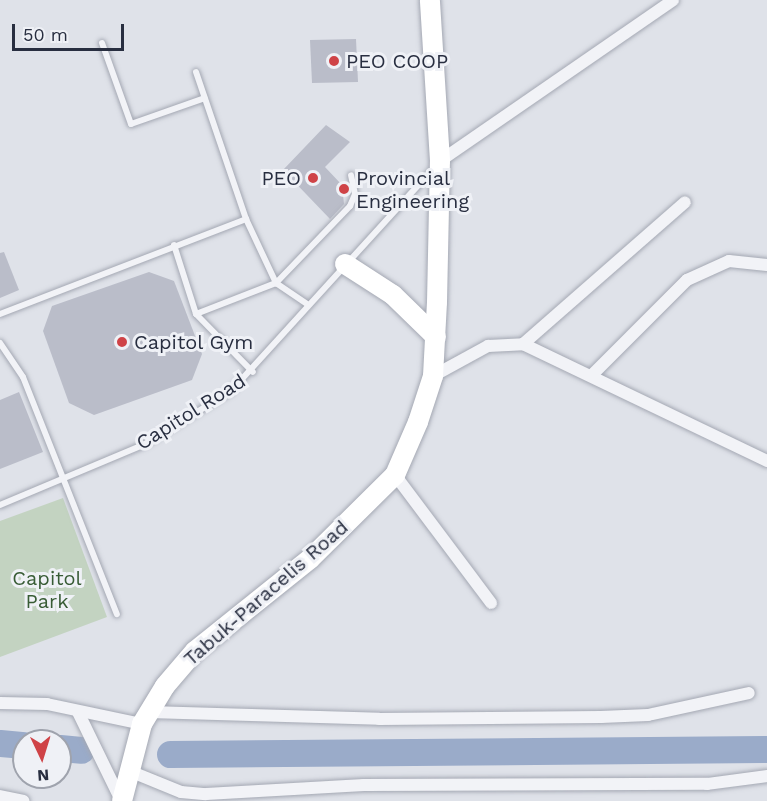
<!DOCTYPE html>
<html>
<head>
<meta charset="utf-8">
<style>
  body { margin:0 }
  #map { position:relative; width:767px; height:801px; overflow:hidden; background:#dfe2e9; font-family:"Work Sans",sans-serif }
  div>[style] { position:absolute }
  [style*='--x'] { left:calc(var(--x)*1px); top:calc(var(--y)*1px); width:calc(var(--w)*1px); rotate:calc(var(--a)*1deg) }
  .green>* { inset:0; background:#c3d3c1 }
  .river>* { height:27px; margin:-13.5px; padding:0 13.5px; transform-origin:13.5px; border-radius:13.5px; background:#9aabc9 }
  .building>* { inset:0; background:#babdc9 }
  .roads { filter:drop-shadow(0 0 2px #a4a8b3) drop-shadow(0 0 2px #a4a8b3) }
  .lane>* { height:6px; margin:-3px; padding:0 3px; transform-origin:3px; border-radius:3px; background:#f2f3f7 }
  .street>* { height:12px; margin:-6px; padding:0 6px; transform-origin:6px; border-radius:6px; background:#f2f3f7 }
  .primary>* { height:20px; margin:-10px; padding:0 10px; transform-origin:10px; border-radius:10px; background:#fff }
  .dots>* { width:16px; height:16px; translate:-50% -50%; box-sizing:border-box; border:3px solid #eff1f6; border-radius:50% }
  span { translate:-50% -50%; white-space:nowrap; text-align:center; line-height:1.15; -webkit-text-stroke:6px #eff1f6; paint-order:stroke }
  .poi-label { font-size:20px; color:#282e40 }
  .left { translate:0 -50%; text-align:left }
  .right { translate:-100% -50%; text-align:right }
  .street-label { font-size:20px; color:#282e40 }
  .park-label { font-size:20px; color:#385c35 }
  .north { position:absolute; left:12px; top:729px; width:60px; height:60px; box-sizing:border-box; background:#eff1f6; border:2px solid #9fa3ad; border-radius:50%; rotate:176deg; font-size:16px; font-weight:700; line-height:24px; text-align:center; color:#282e40 }
  .north::after { content:''; display:block; margin:auto; width:21px; height:27px; background:#cf4347; clip-path:polygon(50% 0,100% 100%,50% 72%,0 100%) }
  .scale { position:absolute; left:12px; top:24px; width:112px; height:27px; box-sizing:border-box; border:3px solid #282e40; border-top:0; padding-left:8px; font-size:18px; line-height:21px; white-space:nowrap; color:#282e40; -webkit-text-stroke:4px #eff1f6; paint-order:stroke }
</style>
</head>
<body>
<div id="map">
  <div class="green">
    <i style="clip-path:polygon(63px 498px,107px 617px,0 657px,0 521px)"></i>
  </div>
  <div class="river">
    <i style="--x:0;--y:743;--w:24;--a:5"></i>
    <i style="--x:60;--y:748;--w:21;--a:5"></i>
    <i style="--x:170;--y:754;--w:597;--a:-0.48"></i>
  </div>
  <div class="building">
    <i style="clip-path:polygon(356px 39px,358px 82px,312px 83px,310px 40px)"></i>
    <i style="clip-path:polygon(326px 125px,350px 142px,325px 167px,342px 185px,344px 204px,330px 219px,283px 170px)"></i>
    <i style="clip-path:polygon(4px 252px,19px 290px,0 298px,0 253px)"></i>
    <i style="clip-path:polygon(149px 272px,174px 281px,202px 354px,192px 380px,94px 415px,69px 403px,43px 331px,52px 306px)"></i>
    <i style="clip-path:polygon(19px 392px,43px 452px,0 469px,0 400px)"></i>
  </div>
  <div class="roads">
    <div class="lane">
      <i style="--x:102;--y:43;--w:86;--a:70.3"></i>
      <i style="--x:131;--y:124;--w:78;--a:-19.4"></i>
      <i style="--x:196;--y:72;--w:155;--a:71.2"></i>
      <i style="--x:246;--y:219;--w:71;--a:64.9"></i>
      <i style="--x:276;--y:283;--w:37;--a:34"></i>
      <i style="--x:174;--y:245;--w:72;--a:72.3"></i>
      <i style="--x:196;--y:314;--w:81;--a:45.5"></i>
      <i style="--x:0;--y:314;--w:264;--a:-21.1"></i>
      <i style="--x:196;--y:314;--w:86;--a:-21.2"></i>
      <i style="--x:276;--y:283;--w:107;--a:-46.1"></i>
      <i style="--x:350;--y:206;--w:13;--a:-67"></i>
      <i style="--x:355;--y:194;--w:19;--a:-102"></i>
      <i style="--x:0;--y:343;--w:41;--a:55.9"></i>
      <i style="--x:23;--y:377;--w:255;--a:68.4"></i>
      <i style="--x:0;--y:505;--w:157;--a:-22.8"></i>
      <i style="--x:145;--y:444;--w:101;--a:-31.6"></i>
      <i style="--x:231;--y:391;--w:302;--a:-47.7"></i>
    </div>
    <div class="street">
      <i style="--x:440;--y:161;--w:283;--a:-34.6"></i>
      <i style="--x:523;--y:344;--w:215;--a:-41.2"></i>
      <i style="--x:433;--y:376;--w:63;--a:-28.6"></i>
      <i style="--x:488;--y:346;--w:35;--a:-3"></i>
      <i style="--x:523;--y:344;--w:271;--a:25.6"></i>
      <i style="--x:591;--y:376;--w:136;--a:-45"></i>
      <i style="--x:687;--y:280;--w:46;--a:-24.3"></i>
      <i style="--x:729;--y:261;--w:38;--a:6"></i>
      <i style="--x:395;--y:475;--w:160;--a:53.1"></i>
      <i style="--x:0;--y:703;--w:47;--a:1.2"></i>
      <i style="--x:47;--y:704;--w:97;--a:11.9"></i>
      <i style="--x:78;--y:712;--w:98;--a:64"></i>
      <i style="--x:149;--y:712;--w:230;--a:1.7"></i>
      <i style="--x:379;--y:719;--w:222;--a:-0.5"></i>
      <i style="--x:601;--y:717;--w:47;--a:-2.4"></i>
      <i style="--x:648;--y:715;--w:103;--a:-12.3"></i>
      <i style="--x:127;--y:770;--w:58;--a:22.2"></i>
      <i style="--x:181;--y:792;--w:25;--a:5"></i>
      <i style="--x:206;--y:794;--w:158;--a:-3.3"></i>
      <i style="--x:364;--y:785;--w:343;--a:-0.2"></i>
      <i style="--x:707;--y:784;--w:61;--a:-7.6"></i>
      <i style="--x:0;--y:796;--w:24;--a:12"></i>
    </div>
    <div class="primary">
      <i style="--x:345;--y:264;--w:57;--a:32.9"></i>
      <i style="--x:393;--y:295;--w:60;--a:44.3"></i>
      <i style="--x:122;--y:801;--w:80;--a:-75.4"></i>
      <i style="--x:142;--y:724;--w:44;--a:-58.8"></i>
      <i style="--x:165;--y:686;--w:46;--a:-49.4"></i>
      <i style="--x:195;--y:651;--w:147;--a:-38.7"></i>
      <i style="--x:310;--y:559;--w:120;--a:-44.7"></i>
      <i style="--x:395;--y:475;--w:58;--a:-66.5"></i>
      <i style="--x:418;--y:422;--w:48;--a:-71.9"></i>
      <i style="--x:433;--y:376;--w:74;--a:-86.9"></i>
      <i style="--x:437;--y:302;--w:141;--a:-88.8"></i>
      <i style="--x:440;--y:161;--w:161;--a:-93.6"></i>
    </div>
  </div>
  <div class="dots">
    <i style="left:334px;top:61px;background:#cf4347"></i>
    <i style="left:313px;top:178px;background:#cf4347"></i>
    <i style="left:344px;top:189px;background:#cf4347"></i>
    <i style="left:122px;top:342px;background:#cf4347"></i>
  </div>
  <div class="poi-label">
    <span class="left" style="left:346px;top:61px">PEO COOP</span>
    <span class="right" style="left:301px;top:178px">PEO</span>
    <span class="left" style="left:356px;top:190px">Provincial<br>Engineering</span>
    <span class="left" style="left:134px;top:342px">Capitol Gym</span>
  </div>
  <div class="street-label">
    <span style="left:191px;top:412px;rotate:-32deg">Capitol Road</span>
    <span style="left:266px;top:593px;rotate:-41deg">Tabuk-Paracelis Road</span>
  </div>
  <div class="park-label">
    <span style="left:47px;top:590px">Capitol<br>Park</span>
  </div>
  <div class="north">N</div>
  <div class="scale">50 m</div>
</div>
</body>
</html>
